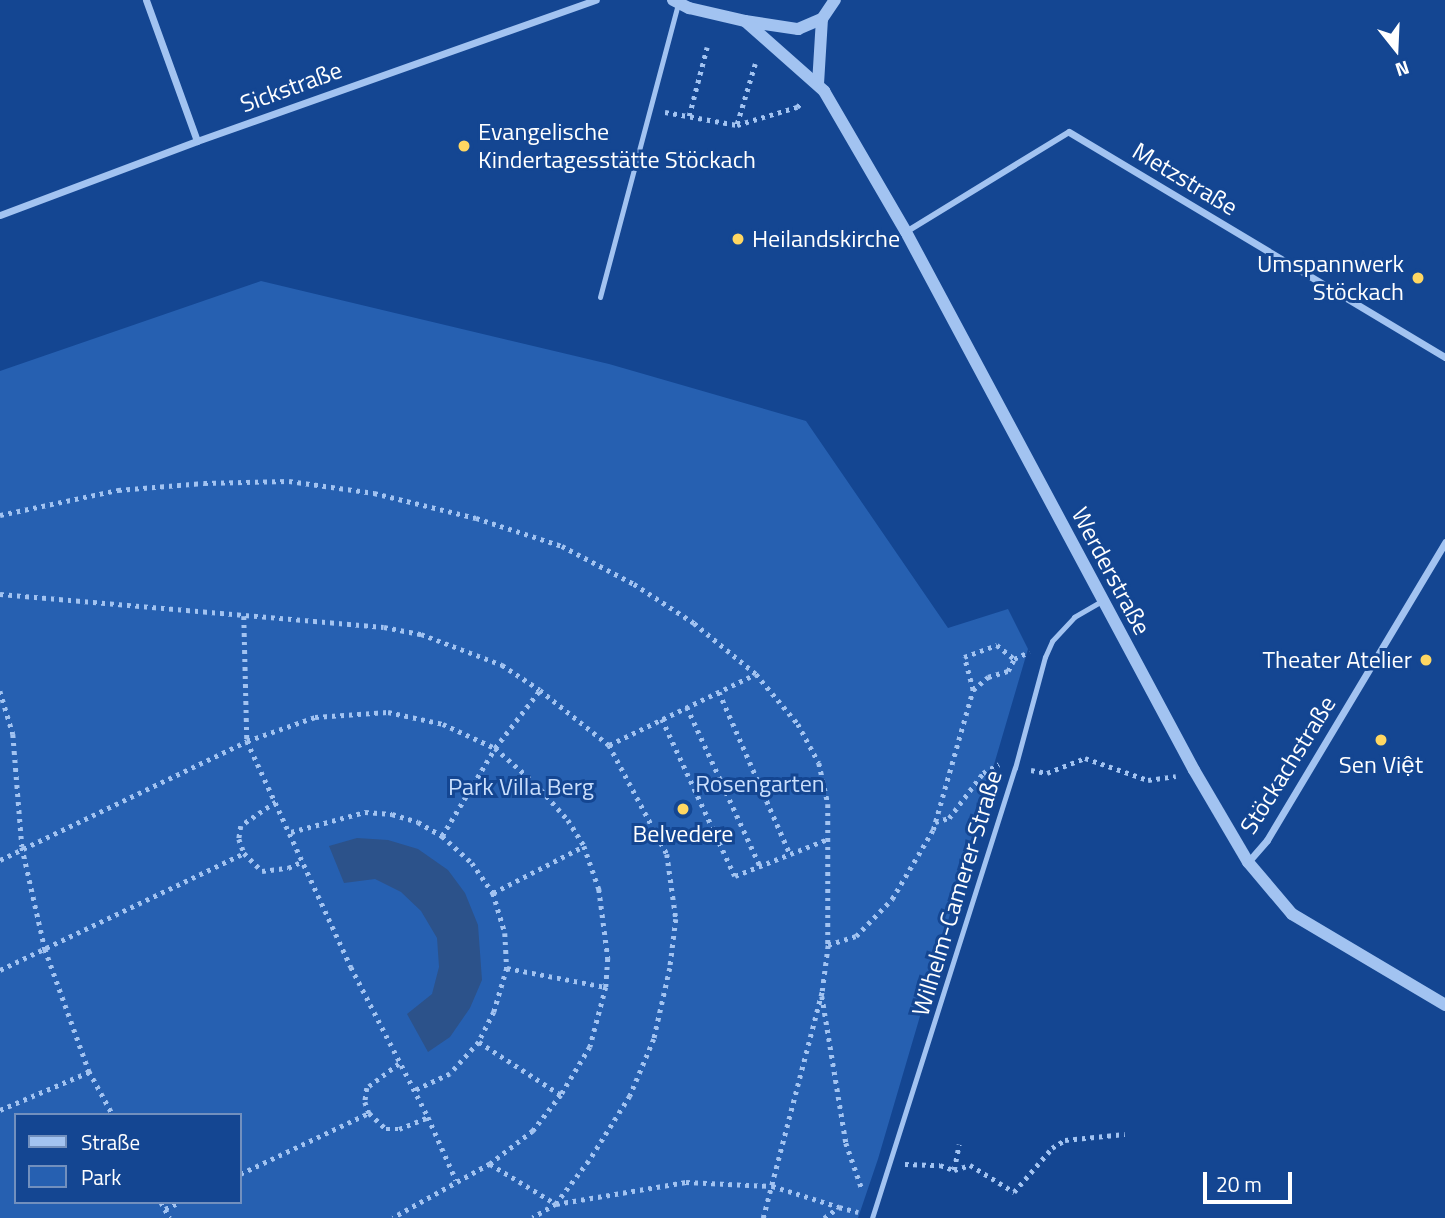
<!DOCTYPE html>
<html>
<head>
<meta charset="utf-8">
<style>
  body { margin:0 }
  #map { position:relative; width:1445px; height:1218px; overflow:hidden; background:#144692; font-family:"Titillium Web",sans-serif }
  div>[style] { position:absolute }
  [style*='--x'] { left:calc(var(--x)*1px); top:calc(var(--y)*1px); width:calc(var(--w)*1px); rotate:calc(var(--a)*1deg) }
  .green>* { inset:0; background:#2660b1 }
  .water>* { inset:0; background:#2c528a }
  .path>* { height:4.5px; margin-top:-2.25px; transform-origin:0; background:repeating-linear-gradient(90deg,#a2c3f1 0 3.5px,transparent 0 8.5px) }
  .service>* { height:5px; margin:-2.5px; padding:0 2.5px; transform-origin:2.5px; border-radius:2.5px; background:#a2c3f1 }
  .pedestrian>* { height:6px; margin:-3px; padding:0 3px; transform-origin:3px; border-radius:3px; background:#a2c3f1 }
  .minor>* { height:7px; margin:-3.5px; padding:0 3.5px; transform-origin:3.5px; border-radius:3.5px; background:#a2c3f1 }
  .tertiary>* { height:12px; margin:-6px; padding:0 6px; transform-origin:6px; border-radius:6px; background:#a2c3f1 }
  .dots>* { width:19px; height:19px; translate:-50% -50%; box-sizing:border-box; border:4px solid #144692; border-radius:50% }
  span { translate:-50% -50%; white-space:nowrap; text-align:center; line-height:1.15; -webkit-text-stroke:6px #144692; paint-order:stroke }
  .street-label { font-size:24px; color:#fff }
  .poi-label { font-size:24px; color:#fff }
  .left { translate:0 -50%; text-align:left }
  .right { translate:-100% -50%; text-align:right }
  .park-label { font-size:24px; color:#c9defc }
  .legend { position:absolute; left:14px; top:1113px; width:228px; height:91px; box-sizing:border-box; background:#144692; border:2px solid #7290be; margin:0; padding:9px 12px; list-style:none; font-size:21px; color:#fff }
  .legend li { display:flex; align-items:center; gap:14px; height:35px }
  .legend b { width:35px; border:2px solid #7290be }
  .north { position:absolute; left:1361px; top:14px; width:70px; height:70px; -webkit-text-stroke:5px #144692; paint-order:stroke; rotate:162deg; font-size:19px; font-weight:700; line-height:28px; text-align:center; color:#fff }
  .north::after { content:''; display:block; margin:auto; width:24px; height:32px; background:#fff; clip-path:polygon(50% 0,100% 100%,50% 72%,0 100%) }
  .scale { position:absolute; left:1203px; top:1172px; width:89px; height:32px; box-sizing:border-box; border:4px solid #fff; border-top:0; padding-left:9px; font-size:21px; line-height:24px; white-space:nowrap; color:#fff; -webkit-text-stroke:5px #144692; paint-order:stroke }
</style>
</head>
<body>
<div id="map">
  <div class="green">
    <i style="clip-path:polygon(evenodd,261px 281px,609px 364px,806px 421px,948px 628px,1008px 609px,1028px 649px,878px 1159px,858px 1218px,0 1218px,0 371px,261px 281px,16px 1115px,240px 1115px,240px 1202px,16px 1202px,16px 1115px)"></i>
  </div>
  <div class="water">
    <i style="clip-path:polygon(357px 838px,388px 840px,418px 849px,448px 870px,465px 893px,478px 925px,482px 980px,470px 1008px,450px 1037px,428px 1052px,407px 1014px,432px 994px,439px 967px,437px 938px,421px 911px,401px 892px,375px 879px,344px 883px,329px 846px)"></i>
  </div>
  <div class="path">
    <i style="--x:665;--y:112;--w:73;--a:10.2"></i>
    <i style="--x:737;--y:125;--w:63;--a:-16.7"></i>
    <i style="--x:797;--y:107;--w:7;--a:-45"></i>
    <i style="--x:689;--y:116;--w:71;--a:-75.4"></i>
    <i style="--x:737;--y:124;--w:63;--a:-73.3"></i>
    <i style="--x:0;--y:515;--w:121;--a:-12"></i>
    <i style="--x:118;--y:490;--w:86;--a:-4.7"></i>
    <i style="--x:204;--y:483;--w:85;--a:-1.3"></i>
    <i style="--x:289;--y:481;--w:86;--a:8"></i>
    <i style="--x:374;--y:493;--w:105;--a:13.8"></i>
    <i style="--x:476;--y:518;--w:90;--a:18"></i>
    <i style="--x:562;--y:546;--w:81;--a:27.8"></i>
    <i style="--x:634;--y:584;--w:72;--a:33"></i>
    <i style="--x:694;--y:623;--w:80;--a:39.4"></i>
    <i style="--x:756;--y:674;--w:65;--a:50"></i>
    <i style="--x:798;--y:724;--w:44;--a:61.7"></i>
    <i style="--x:819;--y:763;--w:42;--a:77.6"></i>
    <i style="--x:828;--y:804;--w:141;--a:90"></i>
    <i style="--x:0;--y:594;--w:385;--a:4.9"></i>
    <i style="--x:384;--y:627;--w:38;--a:11"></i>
    <i style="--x:421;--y:634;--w:87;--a:20.9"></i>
    <i style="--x:502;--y:665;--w:45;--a:33.3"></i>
    <i style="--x:540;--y:690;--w:88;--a:38.6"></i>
    <i style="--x:609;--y:745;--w:123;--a:62"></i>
    <i style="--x:667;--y:854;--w:66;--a:82.1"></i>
    <i style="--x:676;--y:919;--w:49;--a:97"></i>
    <i style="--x:670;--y:968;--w:73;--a:102.7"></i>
    <i style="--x:654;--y:1039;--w:62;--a:112.8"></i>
    <i style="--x:630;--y:1096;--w:77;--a:122.2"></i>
    <i style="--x:589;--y:1161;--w:54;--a:127.5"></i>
    <i style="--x:556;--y:1204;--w:27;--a:149"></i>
    <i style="--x:244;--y:616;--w:125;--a:88.6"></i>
    <i style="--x:247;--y:741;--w:249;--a:65.3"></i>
    <i style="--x:351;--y:967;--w:169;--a:62.8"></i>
    <i style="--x:428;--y:1117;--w:69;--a:66"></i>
    <i style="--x:973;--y:690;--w:20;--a:-41"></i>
    <i style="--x:988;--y:677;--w:21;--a:-17"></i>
    <i style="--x:1008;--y:671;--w:13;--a:-63"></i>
    <i style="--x:0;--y:691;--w:45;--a:73.2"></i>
    <i style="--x:13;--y:734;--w:113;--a:85.4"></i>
    <i style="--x:22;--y:847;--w:105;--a:77.3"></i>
    <i style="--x:45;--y:949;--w:130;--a:70.2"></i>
    <i style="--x:89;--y:1071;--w:50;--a:61.4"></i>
    <i style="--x:719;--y:692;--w:177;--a:66.3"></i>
    <i style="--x:687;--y:707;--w:175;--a:65.3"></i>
    <i style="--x:662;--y:719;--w:173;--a:65.1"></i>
    <i style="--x:735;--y:876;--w:100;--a:-21.7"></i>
    <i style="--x:609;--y:745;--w:163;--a:-25.8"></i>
    <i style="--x:1031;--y:770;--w:16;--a:11"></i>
    <i style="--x:1047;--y:773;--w:41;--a:-21.5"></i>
    <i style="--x:1085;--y:758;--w:67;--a:19.2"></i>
    <i style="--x:1148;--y:780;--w:28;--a:-8"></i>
    <i style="--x:276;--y:802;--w:42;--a:145.6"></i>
    <i style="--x:241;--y:826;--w:13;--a:99"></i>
    <i style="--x:239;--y:839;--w:15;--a:70"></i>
    <i style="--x:244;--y:853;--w:25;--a:45"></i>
    <i style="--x:262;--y:871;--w:26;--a:-7"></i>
    <i style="--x:288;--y:868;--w:17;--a:-25"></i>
    <i style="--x:935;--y:822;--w:15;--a:-16"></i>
    <i style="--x:949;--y:818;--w:56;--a:-52.9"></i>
    <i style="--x:983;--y:773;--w:18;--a:-29"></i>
    <i style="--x:291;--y:832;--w:77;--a:-15.1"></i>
    <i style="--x:365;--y:812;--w:27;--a:4"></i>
    <i style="--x:392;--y:814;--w:27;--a:17"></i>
    <i style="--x:418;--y:822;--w:28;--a:30"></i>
    <i style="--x:442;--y:836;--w:40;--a:42"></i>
    <i style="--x:472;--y:863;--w:37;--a:55"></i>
    <i style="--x:493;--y:893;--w:42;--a:73.3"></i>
    <i style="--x:505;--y:933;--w:35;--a:87"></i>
    <i style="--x:507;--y:968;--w:46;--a:106.5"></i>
    <i style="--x:494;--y:1012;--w:34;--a:117"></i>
    <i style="--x:479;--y:1042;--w:43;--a:132.2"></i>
    <i style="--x:450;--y:1074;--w:40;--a:155"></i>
    <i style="--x:442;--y:836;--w:103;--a:-58.9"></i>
    <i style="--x:495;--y:748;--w:73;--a:-52.2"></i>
    <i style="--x:0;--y:860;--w:274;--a:-25.7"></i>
    <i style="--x:247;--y:741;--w:72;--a:-19.4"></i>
    <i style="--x:315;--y:717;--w:73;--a:-3.9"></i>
    <i style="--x:388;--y:712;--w:56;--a:12.3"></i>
    <i style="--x:443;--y:724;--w:57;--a:24.8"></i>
    <i style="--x:495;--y:748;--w:53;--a:41.2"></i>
    <i style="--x:535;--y:783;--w:50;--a:48.3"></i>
    <i style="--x:568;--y:820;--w:31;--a:58"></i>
    <i style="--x:584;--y:846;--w:46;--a:70.8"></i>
    <i style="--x:599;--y:889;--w:70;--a:82.6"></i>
    <i style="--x:608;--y:958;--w:29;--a:94"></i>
    <i style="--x:606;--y:987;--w:62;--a:104.9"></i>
    <i style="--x:590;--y:1047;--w:56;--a:121.1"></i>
    <i style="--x:561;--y:1095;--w:46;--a:127.9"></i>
    <i style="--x:533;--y:1131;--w:54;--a:142.5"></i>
    <i style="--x:490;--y:1164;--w:111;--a:150.9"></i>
    <i style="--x:493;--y:893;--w:102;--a:-27.3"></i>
    <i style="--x:507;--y:968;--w:101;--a:10.9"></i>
    <i style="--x:0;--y:970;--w:271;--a:-25.6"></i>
    <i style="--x:822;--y:996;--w:149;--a:80.7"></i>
    <i style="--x:846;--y:1143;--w:49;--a:70.8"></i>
    <i style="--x:479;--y:1042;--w:98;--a:32.9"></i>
    <i style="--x:399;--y:1064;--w:40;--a:143"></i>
    <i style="--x:367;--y:1088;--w:14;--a:98"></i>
    <i style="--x:365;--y:1102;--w:12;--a:70"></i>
    <i style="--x:369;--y:1113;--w:23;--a:43"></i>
    <i style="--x:386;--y:1129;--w:13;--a:0"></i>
    <i style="--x:399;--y:1129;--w:31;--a:-22"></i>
    <i style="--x:0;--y:1110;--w:97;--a:-23.1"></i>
    <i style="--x:490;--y:1164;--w:77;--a:31.2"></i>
    <i style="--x:556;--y:1204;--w:132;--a:-9.6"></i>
    <i style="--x:686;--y:1182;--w:86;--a:2.7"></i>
    <i style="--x:772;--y:1186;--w:70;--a:17.4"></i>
    <i style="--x:905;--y:1164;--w:35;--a:2"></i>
    <i style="--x:940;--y:1165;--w:15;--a:20"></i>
    <i style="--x:954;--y:1170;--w:17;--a:-17"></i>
    <i style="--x:970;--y:1165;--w:52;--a:31.5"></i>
    <i style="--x:1014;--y:1192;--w:58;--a:-49.2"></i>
    <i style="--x:1052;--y:1148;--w:15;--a:-32"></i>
    <i style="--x:1065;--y:1140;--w:60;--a:-5.7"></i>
    <i style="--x:954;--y:1170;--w:26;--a:-79"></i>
    <i style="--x:240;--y:1174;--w:143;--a:-25.3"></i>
    <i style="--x:161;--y:1202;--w:18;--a:61"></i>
    <i style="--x:165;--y:1209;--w:17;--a:-25"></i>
    <i style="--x:763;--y:1218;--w:235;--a:-75.4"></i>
    <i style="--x:822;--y:991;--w:46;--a:-82.6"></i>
    <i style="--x:828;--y:945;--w:29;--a:-18"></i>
    <i style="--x:856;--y:936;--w:52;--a:-45.8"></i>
    <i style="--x:892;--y:899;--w:80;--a:-59.3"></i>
    <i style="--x:933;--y:830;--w:146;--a:-74.1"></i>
    <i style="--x:973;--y:690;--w:34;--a:-105"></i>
    <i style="--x:964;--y:657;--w:35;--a:-20"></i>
    <i style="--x:997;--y:645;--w:22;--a:39"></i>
    <i style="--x:1014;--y:659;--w:17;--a:-25"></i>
    <i style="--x:824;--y:1218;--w:19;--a:-36"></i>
    <i style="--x:839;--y:1207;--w:20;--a:15"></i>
  </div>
  <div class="service">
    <i style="--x:600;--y:297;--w:304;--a:-75.1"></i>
    <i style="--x:872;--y:1218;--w:472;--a:-72.4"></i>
    <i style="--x:1015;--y:768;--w:115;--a:-74.9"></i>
    <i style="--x:1045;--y:657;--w:17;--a:-66"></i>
    <i style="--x:1052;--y:641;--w:33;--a:-47"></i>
    <i style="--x:1074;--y:617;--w:34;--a:-30"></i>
  </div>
  <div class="pedestrian">
    <i style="--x:906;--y:232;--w:191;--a:-31.5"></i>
  </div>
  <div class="minor">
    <i style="--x:146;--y:0;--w:150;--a:70.1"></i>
    <i style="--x:1069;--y:132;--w:438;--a:30.9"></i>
    <i style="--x:0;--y:215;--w:210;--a:-20.6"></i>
    <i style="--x:197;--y:141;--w:423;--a:-19.5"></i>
    <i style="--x:1248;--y:862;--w:29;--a:-49"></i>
    <i style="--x:1267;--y:840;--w:347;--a:-59.1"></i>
  </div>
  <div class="tertiary">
    <i style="--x:673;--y:0;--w:18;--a:27"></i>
    <i style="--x:689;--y:8;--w:57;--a:13.1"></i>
    <i style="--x:745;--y:21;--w:54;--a:8.6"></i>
    <i style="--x:798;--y:29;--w:26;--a:-23"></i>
    <i style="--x:822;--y:19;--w:23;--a:-56"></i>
    <i style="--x:745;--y:21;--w:106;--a:41.5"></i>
    <i style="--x:824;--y:91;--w:163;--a:59.8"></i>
    <i style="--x:906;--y:232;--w:610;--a:61.84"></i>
    <i style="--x:1194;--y:770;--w:107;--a:59.6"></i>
    <i style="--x:1248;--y:862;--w:68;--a:49.8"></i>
    <i style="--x:1292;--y:914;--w:178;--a:30.7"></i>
    <i style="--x:818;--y:84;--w:65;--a:-86.5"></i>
  </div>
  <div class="dots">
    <i style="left:464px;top:146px;background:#ffd762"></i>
    <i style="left:738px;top:239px;background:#ffd762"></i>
    <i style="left:1418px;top:278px;background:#ffd762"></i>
    <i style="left:1426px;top:660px;background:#ffd762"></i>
    <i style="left:1381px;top:740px;background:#ffd762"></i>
    <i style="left:683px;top:809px;background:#ffd762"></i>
  </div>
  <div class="street-label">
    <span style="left:291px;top:87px;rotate:-20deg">Sickstraße</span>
    <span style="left:1185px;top:179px;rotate:31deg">Metzstraße</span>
    <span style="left:1111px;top:571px;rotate:62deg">Werderstraße</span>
    <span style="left:1288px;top:765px;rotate:-58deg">Stöckachstraße</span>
    <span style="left:957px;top:893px;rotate:-73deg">Wilhelm-Camerer-Straße</span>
  </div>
  <div class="poi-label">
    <span class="left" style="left:478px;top:146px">Evangelische<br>Kindertagesstätte Stöckach</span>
    <span class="left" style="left:752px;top:239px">Heilandskirche</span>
    <span class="right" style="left:1404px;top:278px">Umspannwerk<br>Stöckach</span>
    <span class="right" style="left:1412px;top:660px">Theater Atelier</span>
    <span style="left:1381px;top:765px">Sen Việt</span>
    <span style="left:683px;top:834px">Belvedere</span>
  </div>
  <div class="park-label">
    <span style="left:760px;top:784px">Rosengarten</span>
    <span style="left:521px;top:787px">Park Villa Berg</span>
  </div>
  <ul class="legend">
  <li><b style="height:9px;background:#a2c3f1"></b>Straße</li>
  <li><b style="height:19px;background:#2660b1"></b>Park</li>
  </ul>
  <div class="north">N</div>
  <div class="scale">20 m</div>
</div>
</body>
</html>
